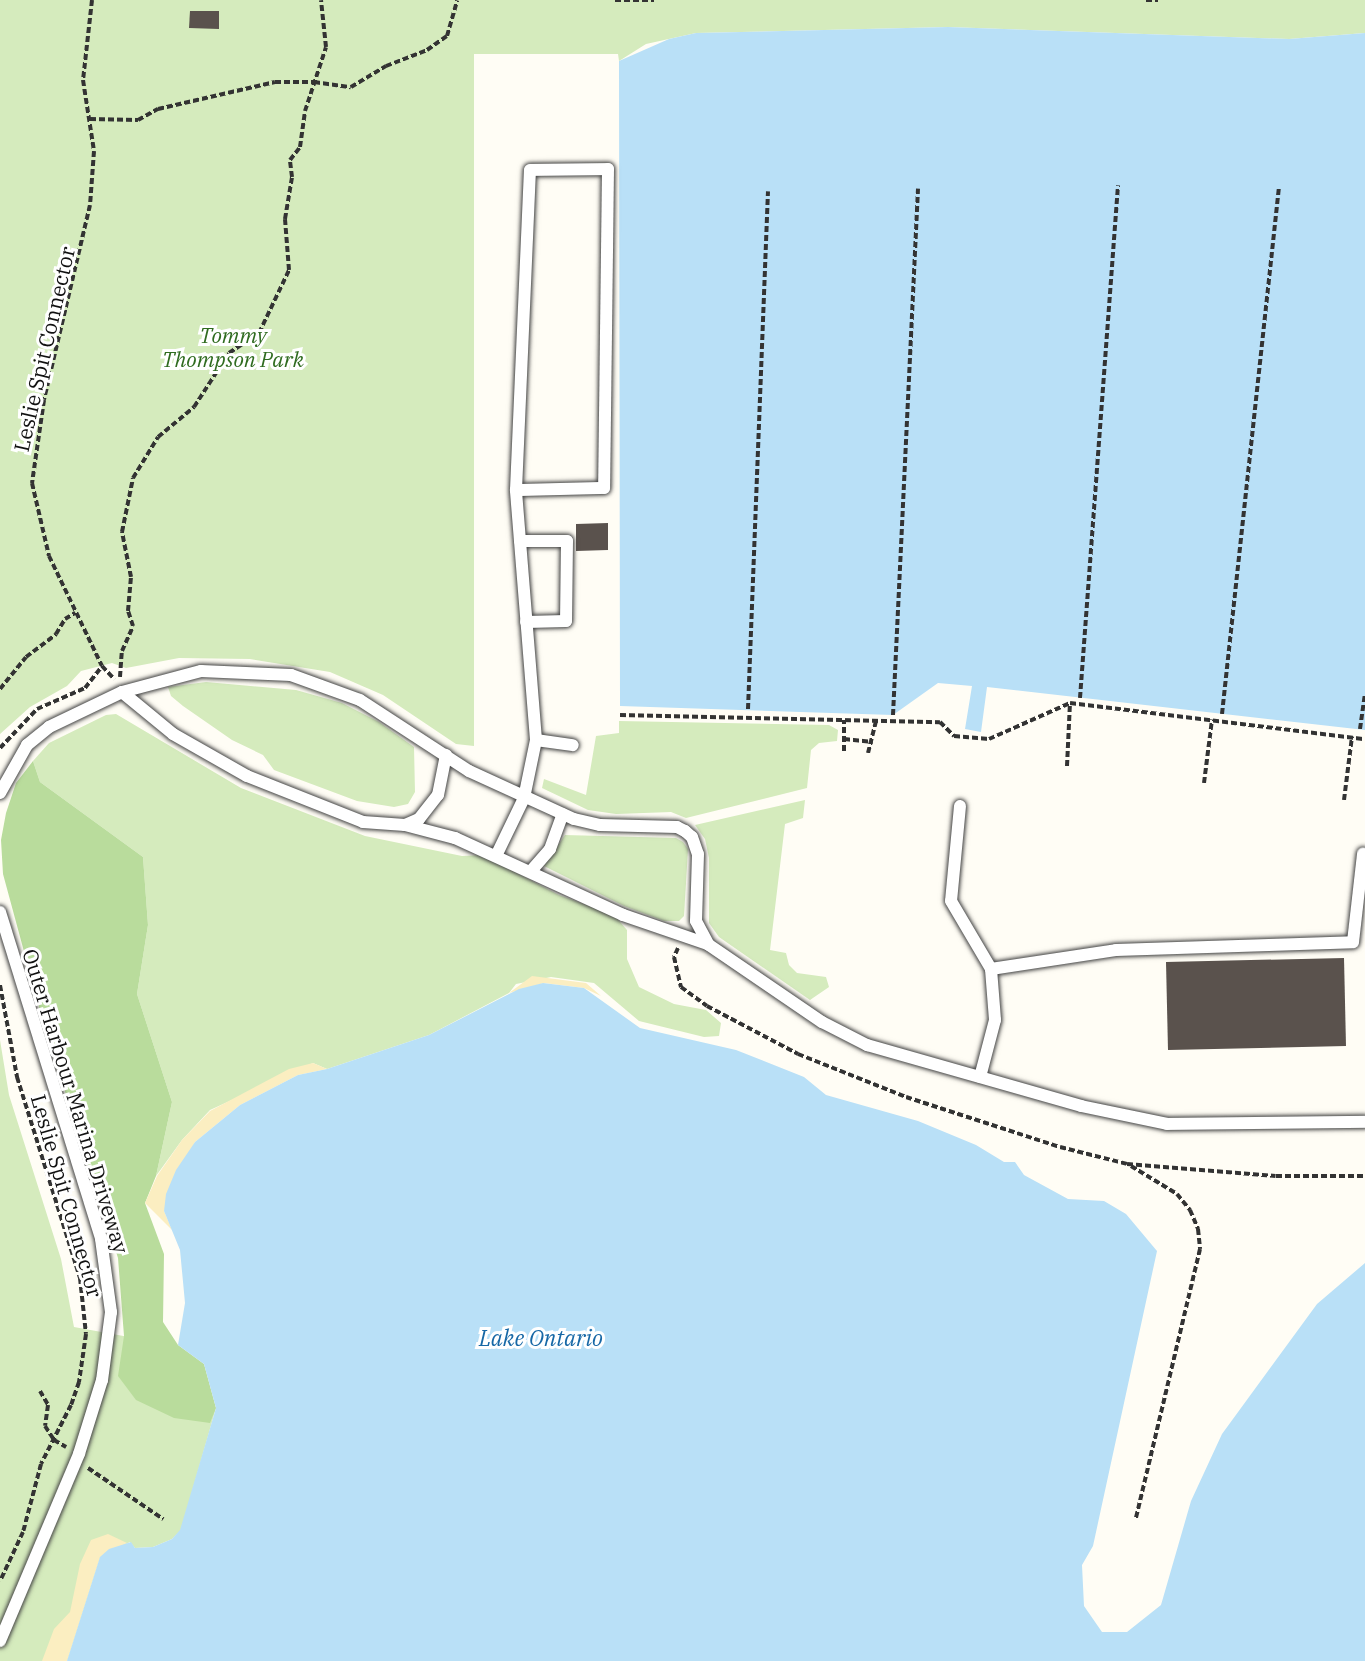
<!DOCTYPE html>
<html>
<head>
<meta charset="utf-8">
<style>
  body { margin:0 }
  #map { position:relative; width:1365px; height:1661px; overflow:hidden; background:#fffdf5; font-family:"IBM Plex Serif",serif }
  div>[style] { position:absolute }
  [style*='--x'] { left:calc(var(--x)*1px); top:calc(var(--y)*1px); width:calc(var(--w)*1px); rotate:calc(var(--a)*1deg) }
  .green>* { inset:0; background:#d5ebbd }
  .forest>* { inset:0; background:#b9dc9c }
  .sand>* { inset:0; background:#fbeec1 }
  .water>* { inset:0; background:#b9e0f7 }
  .building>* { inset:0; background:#5a524d }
  .path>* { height:4px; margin-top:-2px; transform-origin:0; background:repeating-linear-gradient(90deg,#333 0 6px,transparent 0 9px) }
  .roads { filter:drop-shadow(0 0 2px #444) drop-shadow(0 0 2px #444) }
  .lane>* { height:12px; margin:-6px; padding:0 6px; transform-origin:6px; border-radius:6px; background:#fff }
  span { translate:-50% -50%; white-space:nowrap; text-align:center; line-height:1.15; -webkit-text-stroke:6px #fff; paint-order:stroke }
  .park-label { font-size:21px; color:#2f6b1f; font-style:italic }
  .street-label { font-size:21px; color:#111 }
  .water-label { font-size:22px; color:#1768a6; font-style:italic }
</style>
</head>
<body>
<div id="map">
  <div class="green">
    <i style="clip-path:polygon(0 0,1365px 0,1365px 33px,1289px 39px,948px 27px,696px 33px,646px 44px,619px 61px,618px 54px,474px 54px,474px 746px,456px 744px,383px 695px,330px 672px,250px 659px,179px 658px,126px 668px,112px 663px,81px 671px,67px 686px,30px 707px,0 734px)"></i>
    <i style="clip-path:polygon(206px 682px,296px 690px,342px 703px,379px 722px,414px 747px,415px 792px,408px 804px,394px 807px,357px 801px,274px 770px,263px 755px,232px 740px,183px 706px,171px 696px,168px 687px)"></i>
    <i style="clip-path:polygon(116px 714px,241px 788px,365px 836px,462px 856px,482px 855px,559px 895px,614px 915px,627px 930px,627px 959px,639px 987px,674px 1004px,706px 1010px,721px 1023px,719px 1036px,704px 1037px,639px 1021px,594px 983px,551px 977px,516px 984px,509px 993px,429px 1035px,327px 1069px,313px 1063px,210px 1110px,182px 1140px,156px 1176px,172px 1102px,137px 994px,148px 925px,143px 857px,40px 782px,33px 761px,49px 743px,106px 715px)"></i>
    <i style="clip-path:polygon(619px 721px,829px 725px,838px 730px,837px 741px,819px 743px,811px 750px,807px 788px,686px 818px,671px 812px,616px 814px,588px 810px,542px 788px,544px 779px,586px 795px,596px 736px,619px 733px)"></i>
    <i style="clip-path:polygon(805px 800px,803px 818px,785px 824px,770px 950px,786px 953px,789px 965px,797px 973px,826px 977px,829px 987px,810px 1000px,719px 937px,709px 923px,709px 858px,705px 839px,695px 825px)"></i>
    <i style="clip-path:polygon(565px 835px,676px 838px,683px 842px,688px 849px,684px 916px,679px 921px,664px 921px,624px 906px,544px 866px)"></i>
    <i style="clip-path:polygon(0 1040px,9px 1095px,61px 1259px,74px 1327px,129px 1337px,216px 1408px,181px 1530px,172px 1539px,153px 1547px,135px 1548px,130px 1542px,100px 1557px,67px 1661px,0 1661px)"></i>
  </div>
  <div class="forest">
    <i style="clip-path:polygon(33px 761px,40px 782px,143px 857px,148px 925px,137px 994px,172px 1102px,156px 1176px,145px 1203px,164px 1254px,163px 1322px,178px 1345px,204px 1364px,216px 1408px,210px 1423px,174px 1418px,136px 1400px,118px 1376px,124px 1336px,118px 1258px,45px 1029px,3px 874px,1px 840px,6px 813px,16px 783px)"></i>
  </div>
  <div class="sand">
    <i style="clip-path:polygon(532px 976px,586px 983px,601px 996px,584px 988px,544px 983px,509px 993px)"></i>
    <i style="clip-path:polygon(313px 1063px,327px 1069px,298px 1075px,240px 1105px,195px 1142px,164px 1211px,172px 1230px,145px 1203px,157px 1176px,182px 1140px,210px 1111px,289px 1069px)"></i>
    <i style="clip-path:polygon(108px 1534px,127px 1543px,100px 1557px,67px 1661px,42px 1661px,54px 1629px,70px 1612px,80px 1564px,91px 1540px)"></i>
  </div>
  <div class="water">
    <i style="clip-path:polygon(948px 27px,1289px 39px,1365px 33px,1365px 730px,987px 687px,981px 732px,965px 729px,972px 686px,938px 683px,893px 715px,620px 706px,619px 61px,669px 39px,696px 33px)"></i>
    <i style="clip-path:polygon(543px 983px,584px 988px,640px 1028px,736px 1050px,804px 1077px,826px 1095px,918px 1121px,976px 1145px,1004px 1162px,1015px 1162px,1024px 1175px,1068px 1199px,1104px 1201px,1126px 1214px,1157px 1251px,1093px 1546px,1082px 1565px,1084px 1606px,1102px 1632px,1127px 1632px,1161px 1605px,1191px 1501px,1222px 1434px,1317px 1304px,1365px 1263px,1365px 1661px,67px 1661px,100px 1557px,109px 1549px,131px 1542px,135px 1548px,153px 1547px,172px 1539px,180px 1530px,216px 1408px,204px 1364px,178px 1345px,185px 1303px,180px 1250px,164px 1211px,166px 1194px,176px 1170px,195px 1142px,240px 1105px,298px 1075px,327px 1069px,429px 1035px,519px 989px)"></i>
  </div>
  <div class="building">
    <i style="clip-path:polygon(190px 11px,219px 11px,219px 29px,189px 28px)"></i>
    <i style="clip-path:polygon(608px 523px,608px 550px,576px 551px,576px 524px)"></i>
    <i style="clip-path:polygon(1344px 958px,1346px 1046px,1168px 1050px,1166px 962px)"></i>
  </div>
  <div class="path">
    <i style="--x:92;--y:0;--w:81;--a:96.4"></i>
    <i style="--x:83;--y:80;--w:72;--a:81.2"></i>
    <i style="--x:94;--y:151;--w:54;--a:94.2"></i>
    <i style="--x:90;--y:205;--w:200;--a:103.3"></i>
    <i style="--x:44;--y:400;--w:84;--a:98.2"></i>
    <i style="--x:32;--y:483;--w:75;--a:76.9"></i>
    <i style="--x:49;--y:556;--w:122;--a:64.3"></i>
    <i style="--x:102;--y:666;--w:18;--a:47"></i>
    <i style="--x:615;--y:0;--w:39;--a:0"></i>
    <i style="--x:1146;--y:0;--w:12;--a:0"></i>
    <i style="--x:90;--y:119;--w:48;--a:1.2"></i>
    <i style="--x:138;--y:120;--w:23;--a:-29"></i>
    <i style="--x:158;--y:109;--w:120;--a:-13"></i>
    <i style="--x:275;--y:82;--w:39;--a:0"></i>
    <i style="--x:314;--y:82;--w:37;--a:8"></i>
    <i style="--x:351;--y:87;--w:41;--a:-31"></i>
    <i style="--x:386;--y:66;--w:44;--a:-21.3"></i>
    <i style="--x:427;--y:50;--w:24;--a:-35"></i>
    <i style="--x:447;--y:36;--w:37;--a:-74"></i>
    <i style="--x:120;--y:677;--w:26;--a:-86"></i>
    <i style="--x:122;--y:651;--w:27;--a:-66"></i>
    <i style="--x:133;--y:626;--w:16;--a:-108"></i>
    <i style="--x:128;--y:611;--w:34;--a:-85"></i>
    <i style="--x:131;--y:577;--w:46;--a:-101.3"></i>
    <i style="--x:122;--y:532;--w:55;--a:-78.5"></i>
    <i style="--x:133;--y:478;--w:48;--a:-58.6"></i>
    <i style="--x:158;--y:437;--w:47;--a:-39.8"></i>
    <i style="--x:194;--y:407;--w:64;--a:-57.1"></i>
    <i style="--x:229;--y:353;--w:36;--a:-34"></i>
    <i style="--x:259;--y:333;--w:70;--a:-64.5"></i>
    <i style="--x:289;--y:270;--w:51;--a:-94.5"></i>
    <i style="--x:285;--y:219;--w:43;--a:-80.5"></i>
    <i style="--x:292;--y:177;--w:17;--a:-97"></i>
    <i style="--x:290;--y:160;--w:16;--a:-52"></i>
    <i style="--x:300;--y:147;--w:36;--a:-82"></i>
    <i style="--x:305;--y:111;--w:67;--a:-71.8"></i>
    <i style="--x:326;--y:47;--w:47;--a:-96.1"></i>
    <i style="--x:0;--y:689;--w:41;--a:-50.9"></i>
    <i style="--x:26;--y:657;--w:38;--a:-37"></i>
    <i style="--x:56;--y:634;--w:17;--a:-59"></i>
    <i style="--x:65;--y:619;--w:12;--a:-31"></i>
    <i style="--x:1080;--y:698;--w:514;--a:-85.76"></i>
    <i style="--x:748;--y:709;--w:518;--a:-87.79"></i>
    <i style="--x:1222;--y:714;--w:530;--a:-83.83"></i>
    <i style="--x:620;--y:715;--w:320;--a:1.3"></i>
    <i style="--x:940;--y:722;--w:20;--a:45"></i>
    <i style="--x:954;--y:736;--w:35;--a:5"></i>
    <i style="--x:989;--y:739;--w:89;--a:-24"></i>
    <i style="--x:1070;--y:703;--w:297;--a:7"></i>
    <i style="--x:893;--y:715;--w:527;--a:-87.28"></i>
    <i style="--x:1360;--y:729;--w:34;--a:-82"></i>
    <i style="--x:844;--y:739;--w:29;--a:6"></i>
    <i style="--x:0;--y:748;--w:54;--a:-46.5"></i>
    <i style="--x:37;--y:709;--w:52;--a:-23.6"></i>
    <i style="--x:85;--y:688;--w:28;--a:-52"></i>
    <i style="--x:844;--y:751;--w:31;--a:-90"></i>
    <i style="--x:868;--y:753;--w:33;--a:-76"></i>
    <i style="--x:1067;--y:766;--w:63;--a:-87.3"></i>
    <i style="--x:1204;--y:783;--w:64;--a:-82.8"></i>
    <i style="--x:1344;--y:800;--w:64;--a:-82.8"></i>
    <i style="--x:678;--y:948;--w:10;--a:114"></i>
    <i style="--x:674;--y:957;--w:31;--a:77"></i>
    <i style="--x:681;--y:987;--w:32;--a:36"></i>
    <i style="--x:707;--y:1006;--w:103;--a:27.8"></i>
    <i style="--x:798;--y:1054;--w:116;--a:21.7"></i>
    <i style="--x:906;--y:1097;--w:162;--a:18"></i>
    <i style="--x:1060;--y:1147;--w:69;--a:14.2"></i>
    <i style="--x:1127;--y:1164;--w:149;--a:4.6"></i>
    <i style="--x:1276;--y:1176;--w:89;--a:0"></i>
    <i style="--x:0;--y:985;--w:94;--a:79.5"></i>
    <i style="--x:17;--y:1077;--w:211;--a:72.6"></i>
    <i style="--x:80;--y:1278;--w:56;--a:83.9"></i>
    <i style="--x:86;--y:1334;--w:49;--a:98.3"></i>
    <i style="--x:79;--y:1382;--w:24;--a:109"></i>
    <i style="--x:71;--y:1405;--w:66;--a:117"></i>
    <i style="--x:41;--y:1464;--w:70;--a:104.8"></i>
    <i style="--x:23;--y:1532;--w:54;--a:115.1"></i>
    <i style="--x:1131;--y:1166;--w:54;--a:31.3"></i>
    <i style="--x:1177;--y:1194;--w:21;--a:51"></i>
    <i style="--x:1190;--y:1210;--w:21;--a:67"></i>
    <i style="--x:1198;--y:1229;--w:20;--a:84"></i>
    <i style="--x:1200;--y:1249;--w:277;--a:103.4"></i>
    <i style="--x:40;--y:1391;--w:16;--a:60"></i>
    <i style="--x:48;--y:1405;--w:21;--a:98"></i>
    <i style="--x:45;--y:1426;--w:17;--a:57"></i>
    <i style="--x:54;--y:1440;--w:14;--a:30"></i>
    <i style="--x:88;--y:1468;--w:91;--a:34.2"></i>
  </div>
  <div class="roads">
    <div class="lane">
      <i style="--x:520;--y:541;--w:47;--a:0"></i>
      <i style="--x:567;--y:541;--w:80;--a:90.7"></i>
      <i style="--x:566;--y:621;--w:40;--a:178.6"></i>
      <i style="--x:122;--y:692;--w:66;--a:39.5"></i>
      <i style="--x:173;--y:734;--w:85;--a:29.6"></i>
      <i style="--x:247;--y:776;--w:125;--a:21.6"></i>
      <i style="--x:363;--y:822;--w:42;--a:4.1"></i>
      <i style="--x:405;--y:825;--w:15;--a:-23"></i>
      <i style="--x:419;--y:819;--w:31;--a:-52"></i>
      <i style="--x:438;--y:795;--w:41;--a:-78.7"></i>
      <i style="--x:536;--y:740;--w:37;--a:8"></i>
      <i style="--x:0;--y:793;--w:55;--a:-60.6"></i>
      <i style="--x:27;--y:745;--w:28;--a:-39"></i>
      <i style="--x:49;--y:727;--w:81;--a:-25.6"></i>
      <i style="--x:122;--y:692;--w:82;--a:-14.9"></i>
      <i style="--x:201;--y:671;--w:90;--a:2.5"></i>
      <i style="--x:291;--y:675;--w:73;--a:19.9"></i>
      <i style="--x:360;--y:700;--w:130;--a:33.1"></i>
      <i style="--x:469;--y:771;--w:115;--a:24.6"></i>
      <i style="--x:574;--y:819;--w:27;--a:13"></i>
      <i style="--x:600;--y:825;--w:77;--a:1.5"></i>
      <i style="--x:677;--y:827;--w:9;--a:27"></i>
      <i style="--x:685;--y:831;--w:9;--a:41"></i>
      <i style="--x:692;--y:837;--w:18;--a:71"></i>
      <i style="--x:698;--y:854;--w:67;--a:91.7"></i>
      <i style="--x:696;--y:921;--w:27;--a:62"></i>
      <i style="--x:709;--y:945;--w:137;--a:34.3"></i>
      <i style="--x:822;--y:1022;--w:51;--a:27.1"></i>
      <i style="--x:867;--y:1045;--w:223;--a:15.9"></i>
      <i style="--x:1081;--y:1106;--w:88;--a:11.8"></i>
      <i style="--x:1167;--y:1124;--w:198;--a:-0.6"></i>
      <i style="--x:960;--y:806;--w:95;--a:95.4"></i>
      <i style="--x:951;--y:901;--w:79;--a:59.5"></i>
      <i style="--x:991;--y:969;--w:51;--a:85.5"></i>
      <i style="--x:995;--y:1020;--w:59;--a:104.7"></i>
      <i style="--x:405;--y:825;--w:52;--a:14.6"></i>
      <i style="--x:455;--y:838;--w:185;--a:24.6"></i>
      <i style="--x:623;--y:915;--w:89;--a:19"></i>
      <i style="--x:496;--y:856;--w:64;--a:-64.2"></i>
      <i style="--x:524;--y:798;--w:59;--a:-78.3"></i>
      <i style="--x:536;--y:740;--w:251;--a:-94.6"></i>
      <i style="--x:516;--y:490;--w:320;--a:-87.5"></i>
      <i style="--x:530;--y:170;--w:78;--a:-0.7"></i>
      <i style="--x:608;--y:169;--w:319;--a:90.7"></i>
      <i style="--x:604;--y:488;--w:88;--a:178.7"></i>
      <i style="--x:531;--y:871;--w:29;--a:-49"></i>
      <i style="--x:550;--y:849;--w:37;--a:-70"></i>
      <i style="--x:0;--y:912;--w:342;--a:72.8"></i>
      <i style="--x:101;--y:1239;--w:74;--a:82.2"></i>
      <i style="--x:111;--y:1312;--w:69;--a:97.5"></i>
      <i style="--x:102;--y:1380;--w:77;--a:107.3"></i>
      <i style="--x:79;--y:1454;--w:203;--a:112.9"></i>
      <i style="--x:991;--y:969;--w:126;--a:-8.6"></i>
      <i style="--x:1116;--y:950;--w:237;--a:-1.9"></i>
      <i style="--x:1353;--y:942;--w:89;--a:-83.5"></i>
    </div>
  </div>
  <div class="park-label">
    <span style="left:233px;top:347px">Tommy<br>Thompson Park</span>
  </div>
  <div class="street-label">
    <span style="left:44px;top:349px;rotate:-77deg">Leslie Spit Connector</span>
    <span style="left:76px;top:1101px;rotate:73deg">Outer Harbour Marina Driveway</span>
    <span style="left:67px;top:1196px;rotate:74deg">Leslie Spit Connector</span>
  </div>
  <div class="water-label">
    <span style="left:541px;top:1338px">Lake Ontario</span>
  </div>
</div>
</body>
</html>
